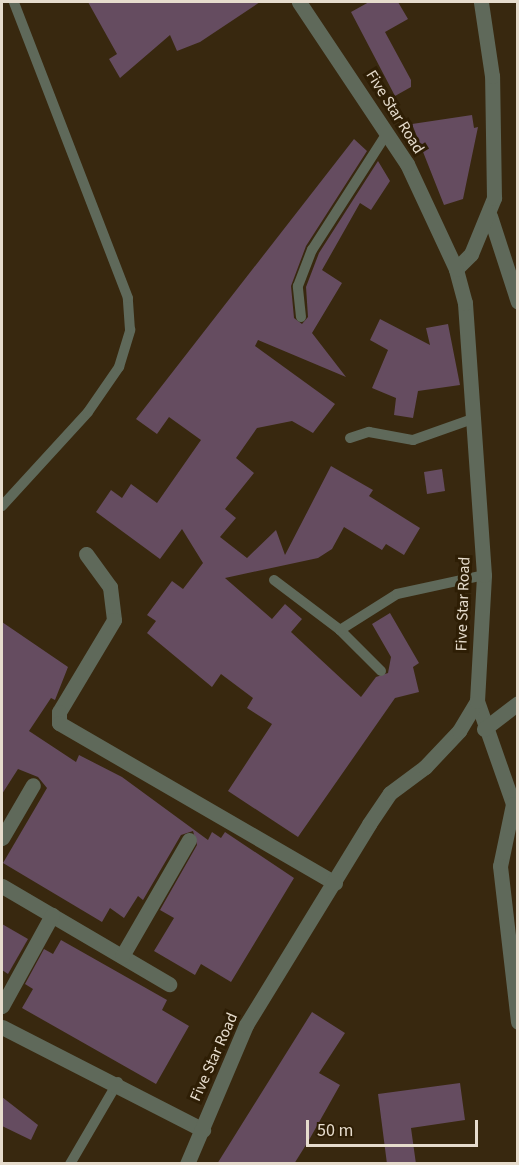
<!DOCTYPE html>
<html>
<head>
<meta charset="utf-8">
<style>
  body { margin:0 }
  #map { position:relative; width:519px; height:1165px; overflow:hidden; background:#38280f; font-family:"Source Sans 3",sans-serif }
  div>[style] { position:absolute }
  [style*='--x'] { left:calc(var(--x)*1px); top:calc(var(--y)*1px); width:calc(var(--w)*1px); rotate:calc(var(--a)*1deg) }
  .building>* { inset:0; background:#654c60 }
  .lane>* { height:10px; margin:-5px; padding:0 5px; transform-origin:5px; border-radius:5px; background:#5f695a }
  .street>* { height:15px; margin:-7.5px; padding:0 7.5px; transform-origin:7.5px; border-radius:7.5px; background:#5f695a }
  span { translate:-50% -50%; white-space:nowrap; text-align:center; line-height:1.15; -webkit-text-stroke:6px #2e1e05; paint-order:stroke }
  .street-label { font-size:16px; color:#e6dccd }
  .frame { position:absolute; inset:0; border:3px solid #e6dccd; pointer-events:none }
  .scale { position:absolute; left:306px; top:1120px; width:172px; height:27px; box-sizing:border-box; border:3px solid #e6dccd; border-top:0; padding-left:8px; font-size:18px; line-height:21px; white-space:nowrap; color:#e6dccd; -webkit-text-stroke:4px #2e1e05; paint-order:stroke }
</style>
</head>
<body>
<div id="map">
  <div class="building">
    <i style="clip-path:polygon(88px 2px,260px 2px,200px 42px,177px 51px,170px 35px,120px 78px,109px 59px,117px 54px)"></i>
    <i style="clip-path:polygon(369px 2px,398px 2px,408px 19px,385px 32px,411px 80px,411px 87px,395px 96px,351px 12px)"></i>
    <i style="clip-path:polygon(472px 115px,474px 128px,478px 127px,463px 199px,444px 205px,412px 124px)"></i>
    <i style="clip-path:polygon(354px 139px,367px 151px,306px 246px,291px 286px,294px 318px,302px 324px,308px 317px,306px 287px,319px 253px,378px 161px,390px 181px,371px 210px,360px 203px,322px 270px,342px 283px,312px 333px,346px 377px,258px 340px,255px 346px,335px 404px,313px 433px,292px 421px,257px 428px,236px 458px,254px 473px,225px 509px,236px 518px,220px 537px,247px 558px,276px 530px,285px 555px,331px 466px,373px 490px,369px 496px,420px 528px,404px 555px,386px 544px,382px 550px,344px 527px,332px 549px,318px 558px,225px 578px,272px 619px,285px 604px,302px 619px,291px 632px,361px 697px,376px 677px,388px 673px,391px 657px,372px 624px,390px 613px,419px 663px,413px 667px,419px 692px,395px 698px,298px 837px,228px 791px,272px 724px,247px 708px,253px 698px,221px 674px,212px 687px,147px 633px,156px 621px,147px 615px,172px 581px,183px 589px,203px 563px,182px 529px,160px 559px,96px 512px,111px 490px,122px 498px,131px 484px,157px 503px,201px 440px,169px 417px,157px 434px,136px 419px)"></i>
    <i style="clip-path:polygon(380px 319px,430px 345px,426px 328px,448px 324px,460px 385px,418px 391px,413px 418px,394px 415px,396px 398px,372px 388px,388px 350px,370px 340px)"></i>
    <i style="clip-path:polygon(442px 469px,445px 491px,427px 494px,424px 472px)"></i>
    <i style="clip-path:polygon(2px 622px,68px 667px,55px 700px,51px 698px,29px 731px,76px 762px,79px 755px,122px 777px,208px 840px,212px 832px,221px 838px,225px 832px,294px 878px,231px 982px,201px 964px,195px 975px,154px 951px,174px 918px,160px 910px,197px 845px,193px 831px,181px 835px,143px 900px,138px 896px,124px 918px,110px 908px,102px 922px,3px 863px,47px 788px,38px 777px,18px 769px,2px 794px)"></i>
    <i style="clip-path:polygon(2px 924px,28px 939px,8px 974px,2px 970px)"></i>
    <i style="clip-path:polygon(61px 940px,167px 1000px,162px 1010px,189px 1026px,156px 1084px,22px 1008px,33px 989px,25px 984px,44px 949px,53px 954px)"></i>
    <i style="clip-path:polygon(312px 1012px,345px 1033px,319px 1073px,340px 1085px,309px 1140px,294px 1164px,217px 1164px)"></i>
    <i style="clip-path:polygon(460px 1083px,465px 1120px,411px 1128px,416px 1164px,387px 1164px,378px 1094px)"></i>
    <i style="clip-path:polygon(2px 1097px,38px 1125px,31px 1140px,2px 1126px)"></i>
  </div>
  <div class="lane">
    <i style="--x:301;--y:317;--w:31;--a:-96"></i>
    <i style="--x:298;--y:286;--w:39;--a:-69"></i>
    <i style="--x:312;--y:250;--w:139;--a:-57.3"></i>
    <i style="--x:350;--y:438;--w:20;--a:-18"></i>
    <i style="--x:369;--y:432;--w:45;--a:10.3"></i>
    <i style="--x:413;--y:440;--w:66;--a:-19.5"></i>
    <i style="--x:2;--y:506;--w:127;--a:-47.5"></i>
    <i style="--x:88;--y:412;--w:55;--a:-55.4"></i>
    <i style="--x:119;--y:367;--w:39;--a:-73"></i>
    <i style="--x:130;--y:330;--w:32;--a:-94"></i>
    <i style="--x:128;--y:298;--w:317;--a:-111.1"></i>
    <i style="--x:274;--y:580;--w:83;--a:37.1"></i>
    <i style="--x:340;--y:630;--w:58;--a:45"></i>
    <i style="--x:340;--y:630;--w:67;--a:-32.3"></i>
    <i style="--x:397;--y:594;--w:89;--a:-12.3"></i>
    <i style="--x:70;--y:1164;--w:95;--a:-59.7"></i>
  </div>
  <div class="street">
    <i style="--x:490;--y:216;--w:90;--a:72"></i>
    <i style="--x:456;--y:269;--w:21;--a:-45"></i>
    <i style="--x:471;--y:254;--w:61;--a:-67.7"></i>
    <i style="--x:494;--y:198;--w:122;--a:-90.9"></i>
    <i style="--x:492;--y:76;--w:75;--a:-98.5"></i>
    <i style="--x:86;--y:554;--w:41;--a:54"></i>
    <i style="--x:110;--y:587;--w:33;--a:83"></i>
    <i style="--x:114;--y:620;--w:107;--a:120.9"></i>
    <i style="--x:59;--y:712;--w:11;--a:90"></i>
    <i style="--x:59;--y:723;--w:319;--a:30.1"></i>
    <i style="--x:477;--y:701;--w:109;--a:70.7"></i>
    <i style="--x:513;--y:804;--w:63;--a:101.8"></i>
    <i style="--x:500;--y:866;--w:157;--a:83.4"></i>
    <i style="--x:484;--y:729;--w:43;--a:-37.4"></i>
    <i style="--x:2;--y:838;--w:61;--a:-59.7"></i>
    <i style="--x:2;--y:886;--w:194;--a:30.4"></i>
    <i style="--x:122;--y:956;--w:134;--a:-60"></i>
    <i style="--x:2;--y:1006;--w:104;--a:-61.2"></i>
    <i style="--x:2;--y:1027;--w:226;--a:27.1"></i>
    <i style="--x:187;--y:1164;--w:151;--a:-67"></i>
    <i style="--x:246;--y:1025;--w:236;--a:-58.5"></i>
    <i style="--x:369;--y:824;--w:37;--a:-56"></i>
    <i style="--x:390;--y:793;--w:44;--a:-36.6"></i>
    <i style="--x:425;--y:767;--w:50;--a:-46.6"></i>
    <i style="--x:459;--y:731;--w:35;--a:-59"></i>
    <i style="--x:477;--y:701;--w:126;--a:-86.8"></i>
    <i style="--x:484;--y:575;--w:273;--a:-94"></i>
    <i style="--x:465;--y:303;--w:35;--a:-105"></i>
    <i style="--x:456;--y:269;--w:116;--a:-115"></i>
    <i style="--x:407;--y:164;--w:195;--a:-123.7"></i>
  </div>
  <div class="street-label">
    <span style="left:395px;top:112px;rotate:58deg">Five Star Road</span>
    <span style="left:463px;top:604px;rotate:-88deg">Five Star Road</span>
    <span style="left:214px;top:1057px;rotate:-66deg">Five Star Road</span>
  </div>
  <div class="frame"></div>
  <div class="scale">50 m</div>
</div>
</body>
</html>
